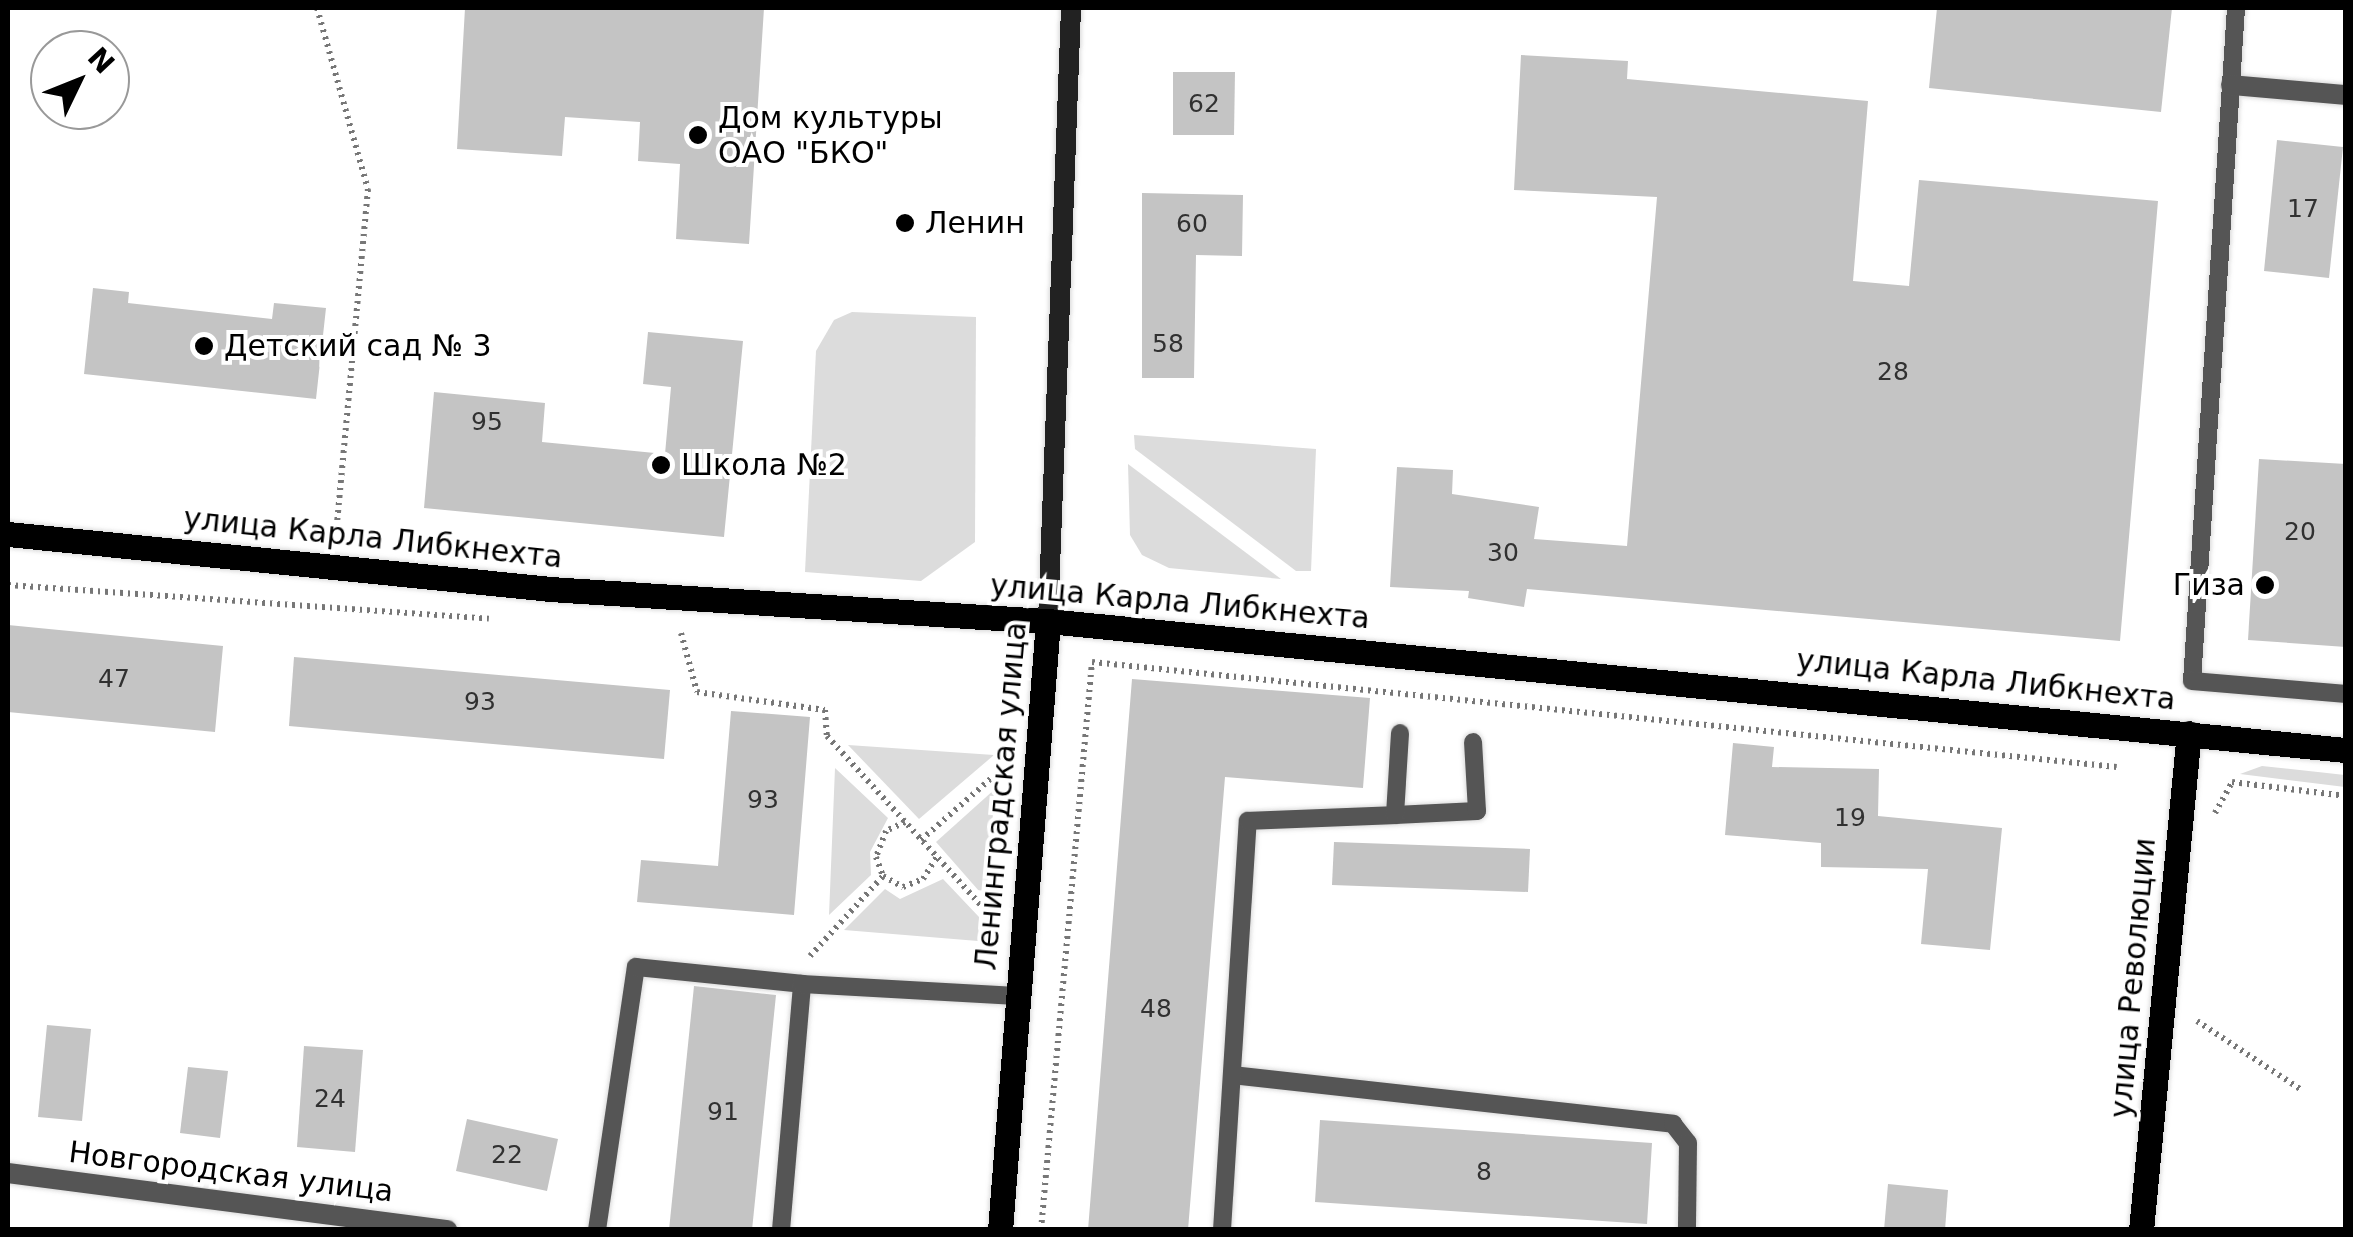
<!DOCTYPE html>
<html>
<head>
<meta charset="utf-8">
<style>
  body { margin:0 }
  #map { position:relative; width:2353px; height:1237px; overflow:hidden; background:#fff; font-family:"DejaVu Sans",sans-serif }
  div>[style] { position:absolute }
  [style*='--x'] { left:calc(var(--x)*1px); top:calc(var(--y)*1px); width:calc(var(--w)*1px); rotate:calc(var(--a)*1deg) }
  .green>* { inset:0; background:#dcdcdc }
  .building>* { inset:0; background:#c4c4c4 }
  .path>* { height:6px; margin-top:-3px; transform-origin:0; background:repeating-linear-gradient(90deg,#777 0 2.5px,transparent 0 7.5px) }
  .roads { filter:drop-shadow(0 0 2px #dbdbdb) drop-shadow(0 0 2px #dbdbdb) }
  .lane>* { height:18px; margin:-9px; padding:0 9px; transform-origin:9px; border-radius:9px; background:#555 }
  .street>* { height:20px; margin:-10px; padding:0 10px; transform-origin:10px; border-radius:10px; background:#555 }
  .secondary>* { height:20px; margin:-10px; padding:0 10px; transform-origin:10px; border-radius:10px; background:#222 }
  .primary>* { height:25px; margin:-12.5px; padding:0 12.5px; transform-origin:12.5px; border-radius:12.5px; background:#000 }
  .dots>* { width:28px; height:28px; translate:-50% -50%; box-sizing:border-box; border:5px solid #fff; border-radius:50% }
  span { translate:-50% -50%; white-space:nowrap; text-align:center; line-height:1.15; -webkit-text-stroke:8px #fff; paint-order:stroke }
  .number-label { font-size:25px; color:#313131 }
  .number-label span { -webkit-text-stroke-width:0 }
  .poi-label { font-size:30px; color:#000 }
  .left { translate:0 -50%; text-align:left }
  .right { translate:-100% -50%; text-align:right }
  .street-label { font-size:30px; color:#000 }
  .frame { position:absolute; inset:0; border:10px solid #000; pointer-events:none }
  .north { position:absolute; left:30px; top:30px; width:100px; height:100px; box-sizing:border-box; background:#fff; border:2px solid #999; border-radius:50%; rotate:47deg; font-size:28px; font-weight:700; line-height:40px; text-align:center; color:#000 }
  .north::after { content:''; display:block; margin:auto; width:35px; height:45px; background:#000; clip-path:polygon(50% 0,100% 100%,50% 72%,0 100%) }
</style>
</head>
<body>
<div id="map">
  <div class="green">
    <i style="clip-path:polygon(852px 312px,976px 317px,975px 542px,921px 581px,805px 572px,816px 351px,834px 320px)"></i>
    <i style="clip-path:polygon(1134px 435px,1316px 449px,1311px 571px,1296px 571px,1135px 449px)"></i>
    <i style="clip-path:polygon(1128px 464px,1281px 579px,1169px 568px,1142px 555px,1130px 535px)"></i>
    <i style="clip-path:polygon(848px 745px,994px 755px,919px 819px)"></i>
    <i style="clip-path:polygon(2262px 766px,2345px 775px,2345px 787px,2240px 774px)"></i>
    <i style="clip-path:polygon(835px 768px,888px 818px,870px 852px,871px 875px,829px 915px)"></i>
    <i style="clip-path:polygon(995px 789px,986px 899px,936px 842px)"></i>
    <i style="clip-path:polygon(943px 879px,979px 917px,978px 941px,844px 930px,885px 889px,900px 899px)"></i>
  </div>
  <div class="building">
    <i style="clip-path:polygon(465px 8px,764px 8px,749px 244px,676px 239px,680px 164px,638px 161px,640px 122px,565px 117px,562px 156px,457px 149px)"></i>
    <i style="clip-path:polygon(1937px 8px,2172px 8px,2161px 112px,1929px 88px)"></i>
    <i style="clip-path:polygon(1521px 55px,1628px 61px,1627px 79px,1868px 101px,1853px 281px,1909px 286px,1919px 180px,2158px 201px,2120px 641px,1527px 589px,1524px 607px,1468px 598px,1469px 591px,1390px 587px,1397px 467px,1453px 470px,1452px 494px,1539px 507px,1534px 539px,1627px 546px,1657px 197px,1514px 190px)"></i>
    <i style="clip-path:polygon(1173px 72px,1235px 72px,1234px 135px,1173px 135px)"></i>
    <i style="clip-path:polygon(2277px 140px,2343px 147px,2329px 278px,2264px 271px)"></i>
    <i style="clip-path:polygon(1142px 193px,1243px 195px,1242px 256px,1196px 255px,1194px 378px,1142px 378px)"></i>
    <i style="clip-path:polygon(93px 288px,129px 292px,128px 303px,272px 319px,274px 303px,326px 308px,316px 399px,84px 374px)"></i>
    <i style="clip-path:polygon(648px 332px,743px 341px,724px 537px,424px 508px,434px 392px,545px 403px,542px 442px,665px 454px,671px 387px,643px 384px)"></i>
    <i style="clip-path:polygon(2259px 459px,2346px 464px,2346px 647px,2248px 640px)"></i>
    <i style="clip-path:polygon(8px 625px,223px 646px,215px 732px,8px 712px)"></i>
    <i style="clip-path:polygon(294px 657px,670px 690px,664px 759px,289px 726px)"></i>
    <i style="clip-path:polygon(1132px 679px,1370px 698px,1363px 788px,1225px 777px,1188px 1230px,1088px 1230px)"></i>
    <i style="clip-path:polygon(731px 711px,810px 717px,794px 915px,637px 902px,641px 860px,718px 866px)"></i>
    <i style="clip-path:polygon(1733px 743px,1774px 747px,1772px 767px,1879px 769px,1878px 816px,2002px 828px,1990px 950px,1921px 944px,1928px 869px,1821px 867px,1821px 843px,1725px 835px)"></i>
    <i style="clip-path:polygon(1334px 842px,1530px 849px,1528px 892px,1332px 885px)"></i>
    <i style="clip-path:polygon(694px 986px,776px 995px,752px 1230px,669px 1230px)"></i>
    <i style="clip-path:polygon(47px 1025px,91px 1029px,82px 1121px,38px 1117px)"></i>
    <i style="clip-path:polygon(304px 1046px,363px 1050px,355px 1152px,297px 1147px)"></i>
    <i style="clip-path:polygon(188px 1067px,228px 1071px,220px 1138px,180px 1133px)"></i>
    <i style="clip-path:polygon(467px 1119px,558px 1139px,547px 1191px,456px 1171px)"></i>
    <i style="clip-path:polygon(1320px 1120px,1652px 1143px,1647px 1224px,1315px 1202px)"></i>
    <i style="clip-path:polygon(1888px 1184px,1948px 1190px,1945px 1230px,1884px 1230px)"></i>
  </div>
  <div class="path">
    <i style="--x:317;--y:8;--w:188;--a:74.3"></i>
    <i style="--x:368;--y:189;--w:343;--a:95.3"></i>
    <i style="--x:8;--y:585;--w:482;--a:4"></i>
    <i style="--x:681;--y:633;--w:61;--a:74.8"></i>
    <i style="--x:697;--y:692;--w:129;--a:8"></i>
    <i style="--x:825;--y:710;--w:26;--a:86"></i>
    <i style="--x:827;--y:736;--w:244;--a:47.7"></i>
    <i style="--x:2215;--y:813;--w:35;--a:-61"></i>
    <i style="--x:2232;--y:782;--w:115;--a:7"></i>
    <i style="--x:905;--y:822;--w:21;--a:155"></i>
    <i style="--x:886;--y:831;--w:28;--a:111"></i>
    <i style="--x:876;--y:857;--w:20;--a:70"></i>
    <i style="--x:883;--y:876;--w:23;--a:29"></i>
    <i style="--x:903;--y:887;--w:22;--a:-22"></i>
    <i style="--x:923;--y:879;--w:26;--a:-58"></i>
    <i style="--x:921;--y:840;--w:109;--a:-41.3"></i>
    <i style="--x:810;--y:956;--w:108;--a:-47.6"></i>
    <i style="--x:2197;--y:1021;--w:123;--a:33.4"></i>
    <i style="--x:1041;--y:1230;--w:570;--a:-84.87"></i>
    <i style="--x:1092;--y:662;--w:1030;--a:5.85"></i>
  </div>
  <div class="roads">
    <div class="lane">
      <i style="--x:2236;--y:8;--w:674;--a:93.74"></i>
      <i style="--x:2192;--y:681;--w:155;--a:4.8"></i>
      <i style="--x:1395;--y:815;--w:82;--a:-2.8"></i>
      <i style="--x:1477;--y:811;--w:69;--a:-93.3"></i>
      <i style="--x:1232;--y:1075;--w:444;--a:6.3"></i>
      <i style="--x:1673;--y:1124;--w:24;--a:52"></i>
      <i style="--x:1688;--y:1143;--w:87;--a:90.7"></i>
      <i style="--x:597;--y:1230;--w:266;--a:-81.6"></i>
      <i style="--x:636;--y:967;--w:167;--a:5.8"></i>
      <i style="--x:781;--y:1230;--w:247;--a:-85.1"></i>
      <i style="--x:802;--y:984;--w:215;--a:3.2"></i>
      <i style="--x:1222;--y:1230;--w:410;--a:-86.4"></i>
      <i style="--x:1248;--y:821;--w:147;--a:-2.3"></i>
      <i style="--x:1395;--y:815;--w:82;--a:-86.5"></i>
    </div>
    <div class="street">
      <i style="--x:2231;--y:85;--w:115;--a:5"></i>
      <i style="--x:8;--y:1173;--w:443;--a:7.4"></i>
    </div>
    <div class="secondary">
      <i style="--x:1048;--y:621;--w:613;--a:-87.85"></i>
    </div>
    <div class="primary">
      <i style="--x:8;--y:534;--w:545;--a:5.79"></i>
      <i style="--x:550;--y:589;--w:499;--a:3.7"></i>
      <i style="--x:1048;--y:621;--w:1304;--a:5.68"></i>
      <i style="--x:1000;--y:1230;--w:611;--a:-85.49"></i>
      <i style="--x:2141;--y:1230;--w:499;--a:-84.5"></i>
    </div>
  </div>
  <div class="dots">
    <i style="left:698px;top:135px;background:#000"></i>
    <i style="left:905px;top:223px;background:#000"></i>
    <i style="left:204px;top:346px;background:#000"></i>
    <i style="left:661px;top:465px;background:#000"></i>
    <i style="left:2265px;top:585px;background:#000"></i>
  </div>
  <div class="number-label">
    <span style="left:1204px;top:104px">62</span>
    <span style="left:2303px;top:209px">17</span>
    <span style="left:1192px;top:224px">60</span>
    <span style="left:1168px;top:344px">58</span>
    <span style="left:1893px;top:372px">28</span>
    <span style="left:487px;top:422px">95</span>
    <span style="left:2300px;top:532px">20</span>
    <span style="left:1503px;top:553px">30</span>
    <span style="left:114px;top:679px">47</span>
    <span style="left:480px;top:702px">93</span>
    <span style="left:763px;top:800px">93</span>
    <span style="left:1850px;top:818px">19</span>
    <span style="left:1156px;top:1009px">48</span>
    <span style="left:330px;top:1099px">24</span>
    <span style="left:723px;top:1112px">91</span>
    <span style="left:507px;top:1155px">22</span>
    <span style="left:1484px;top:1172px">8</span>
  </div>
  <div class="poi-label">
    <span class="left" style="left:718px;top:135px">Дом культуры<br>ОАО "БКО"</span>
    <span class="left" style="left:925px;top:223px">Ленин</span>
    <span class="left" style="left:224px;top:346px">Детский сад № 3</span>
    <span class="left" style="left:681px;top:465px">Школа №2</span>
    <span class="right" style="left:2245px;top:585px">Гиза</span>
  </div>
  <div class="street-label">
    <span style="left:373px;top:538px;rotate:6deg">улица Карла Либкнехта</span>
    <span style="left:1180px;top:602px;rotate:5deg">улица Карла Либкнехта</span>
    <span style="left:1986px;top:680px;rotate:6deg">улица Карла Либкнехта</span>
    <span style="left:1001px;top:796px;rotate:-85deg">Ленинградская улица</span>
    <span style="left:2133px;top:978px;rotate:-85deg">улица Революции</span>
    <span style="left:231px;top:1172px;rotate:7deg">Новгородская улица</span>
  </div>
  <div class="frame"></div>
  <div class="north">N</div>
</div>
</body>
</html>
